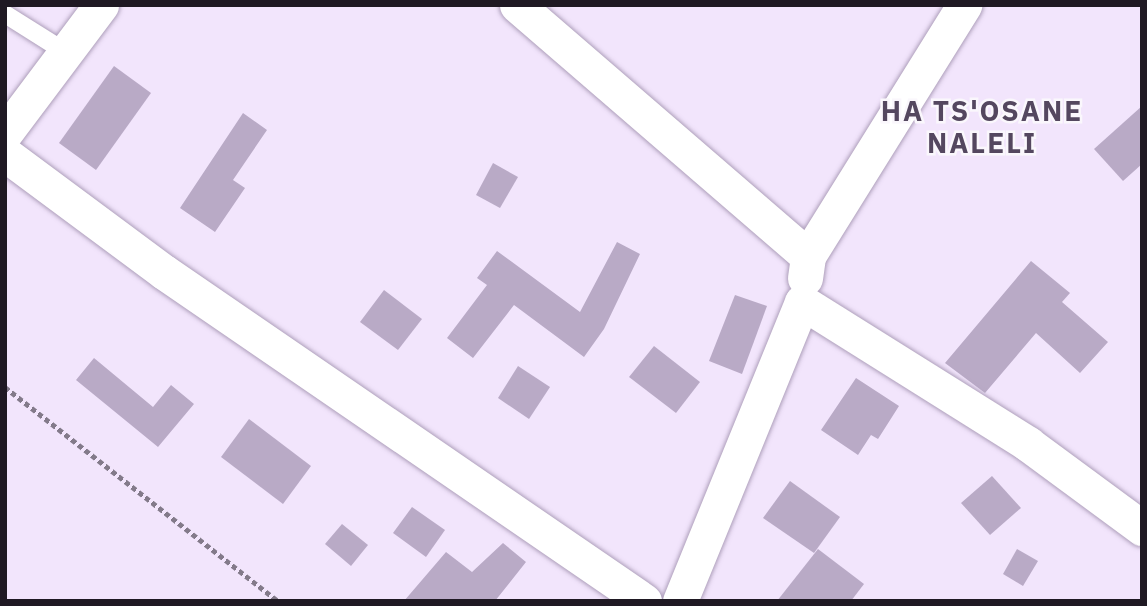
<!DOCTYPE html>
<html>
<head>
<meta charset="utf-8">
<style>
  body { margin:0 }
  #map { position:relative; width:1147px; height:606px; overflow:hidden; background:#f2e5fc; font-family:"IBM Plex Sans",sans-serif }
  div>[style] { position:absolute }
  [style*='--x'] { left:calc(var(--x)*1px); top:calc(var(--y)*1px); width:calc(var(--w)*1px); rotate:calc(var(--a)*1deg) }
  .building>* { inset:0; background:#b9aac6 }
  .path>* { height:4.5px; margin-top:-2.25px; transform-origin:0; background:repeating-linear-gradient(90deg,#837a8a 0 5px,transparent 0 8.5px) }
  .roads { filter:drop-shadow(0 0 2px #ae9fbb) drop-shadow(0 0 2px #ae9fbb) }
  .lane>* { height:18px; margin:-9px; padding:0 9px; transform-origin:9px; border-radius:9px; background:#fff }
  .street>* { height:35px; margin:-17.5px; padding:0 17.5px; transform-origin:17.5px; border-radius:17.5px; background:#fff }
  span { translate:-50% -50%; white-space:nowrap; text-align:center; line-height:1.15; -webkit-text-stroke:5px #faf7fc; paint-order:stroke }
  .district-label { font-size:28px; color:#54475f; font-weight:700; letter-spacing:2px }
  .frame { position:absolute; inset:0; border:7px solid #1f1923; pointer-events:none }
</style>
</head>
<body>
<div id="map">
  <div class="building">
    <i style="clip-path:polygon(114px 66px,151px 93px,96px 170px,59px 143px)"></i>
    <i style="clip-path:polygon(1142px 106px,1142px 164px,1123px 181px,1094px 149px)"></i>
    <i style="clip-path:polygon(243px 113px,267px 130px,233px 180px,245px 188px,215px 232px,180px 208px)"></i>
    <i style="clip-path:polygon(493px 163px,518px 177px,500px 208px,476px 195px)"></i>
    <i style="clip-path:polygon(617px 242px,640px 254px,604px 329px,584px 357px,514px 305px,473px 358px,447px 338px,487px 285px,477px 278px,497px 251px,580px 312px)"></i>
    <i style="clip-path:polygon(1031px 261px,1070px 293px,1062px 302px,1108px 342px,1080px 373px,1036px 333px,985px 393px,945px 363px)"></i>
    <i style="clip-path:polygon(384px 290px,422px 319px,398px 350px,360px 322px)"></i>
    <i style="clip-path:polygon(735px 295px,767px 306px,742px 374px,709px 361px)"></i>
    <i style="clip-path:polygon(654px 346px,700px 382px,676px 413px,629px 377px)"></i>
    <i style="clip-path:polygon(94px 358px,153px 407px,171px 385px,194px 404px,158px 447px,76px 380px)"></i>
    <i style="clip-path:polygon(518px 366px,550px 387px,529px 419px,498px 398px)"></i>
    <i style="clip-path:polygon(856px 378px,899px 406px,878px 439px,871px 435px,858px 455px,821px 430px)"></i>
    <i style="clip-path:polygon(249px 419px,311px 466px,283px 504px,221px 457px)"></i>
    <i style="clip-path:polygon(992px 476px,1021px 508px,990px 535px,961px 503px)"></i>
    <i style="clip-path:polygon(790px 481px,840px 517px,814px 553px,763px 518px)"></i>
    <i style="clip-path:polygon(412px 507px,445px 530px,426px 557px,393px 533px)"></i>
    <i style="clip-path:polygon(342px 524px,368px 545px,351px 566px,325px 544px)"></i>
    <i style="clip-path:polygon(503px 543px,526px 562px,495px 601px,404px 601px,446px 552px,472px 572px)"></i>
    <i style="clip-path:polygon(818px 549px,864px 584px,851px 601px,777px 601px)"></i>
    <i style="clip-path:polygon(1017px 549px,1038px 561px,1023px 586px,1003px 574px)"></i>
  </div>
  <div class="path">
    <i style="--x:5;--y:387;--w:347;--a:38.1"></i>
  </div>
  <div class="roads">
    <div class="lane">
      <i style="--x:5;--y:14;--w:73;--a:32.2"></i>
    </div>
    <div class="street">
      <i style="--x:517;--y:5;--w:384;--a:40.8"></i>
      <i style="--x:5;--y:133;--w:160;--a:-53.1"></i>
      <i style="--x:5;--y:154;--w:198;--a:36.6"></i>
      <i style="--x:164;--y:272;--w:582;--a:34.43"></i>
      <i style="--x:805;--y:278;--w:22;--a:-82"></i>
      <i style="--x:808;--y:256;--w:296;--a:-58.1"></i>
      <i style="--x:680;--y:601;--w:323;--a:-67.8"></i>
      <i style="--x:802;--y:302;--w:267;--a:32.1"></i>
      <i style="--x:1028;--y:444;--w:142;--a:36.4"></i>
    </div>
  </div>
  <div class="district-label">
    <span style="left:982px;top:127px">HA TS'OSANE<br>NALELI</span>
  </div>
  <div class="frame"></div>
</div>
</body>
</html>
